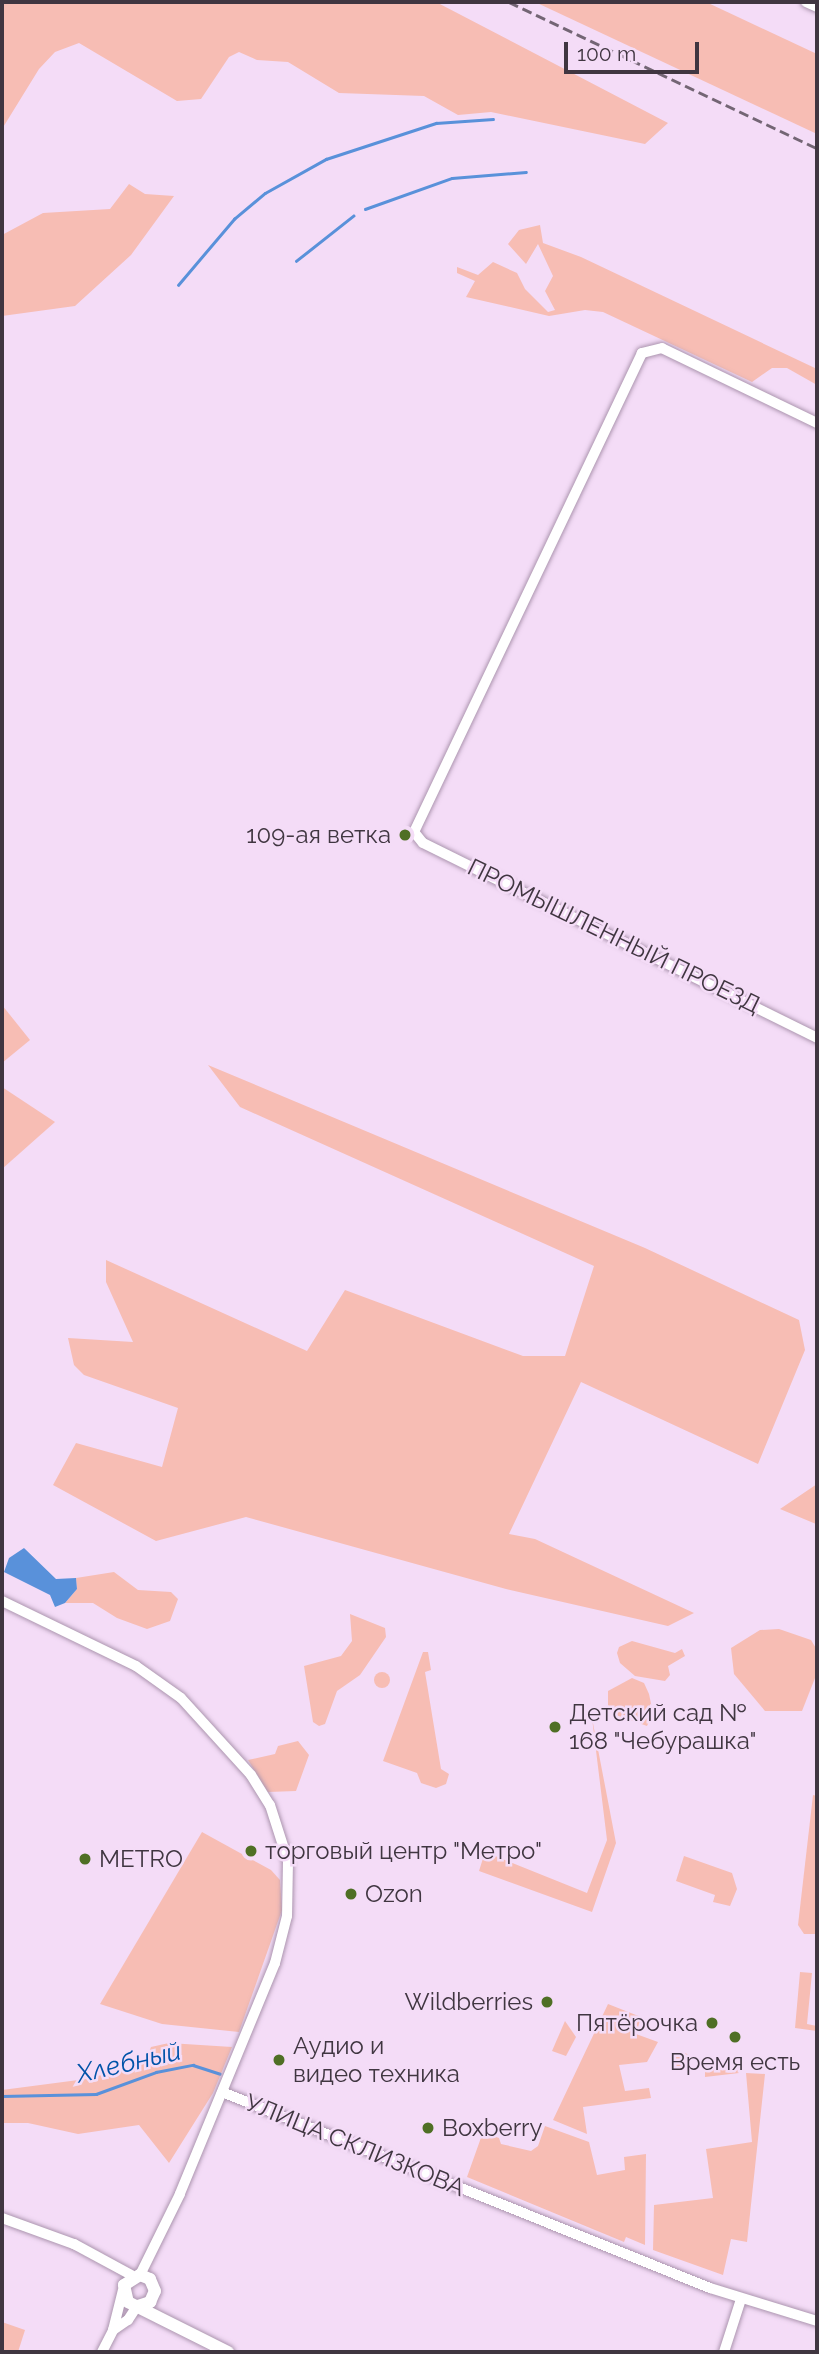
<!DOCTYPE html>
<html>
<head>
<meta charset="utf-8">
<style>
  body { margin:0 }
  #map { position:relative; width:819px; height:2354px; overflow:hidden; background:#f4dcf7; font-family:Raleway,sans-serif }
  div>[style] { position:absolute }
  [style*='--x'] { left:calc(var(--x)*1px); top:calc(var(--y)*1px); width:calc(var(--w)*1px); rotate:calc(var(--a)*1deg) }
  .green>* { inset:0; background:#f7bdb4 }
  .round { border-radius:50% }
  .water>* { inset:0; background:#5991da }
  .stream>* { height:2.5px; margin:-1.25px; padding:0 1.25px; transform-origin:1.25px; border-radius:1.25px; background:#5991da }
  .roads { filter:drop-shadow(0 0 2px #ac95af) drop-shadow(0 0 2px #ac95af) }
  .minor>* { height:10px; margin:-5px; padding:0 5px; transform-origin:5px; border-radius:5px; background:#fff }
  .major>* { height:12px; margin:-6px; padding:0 6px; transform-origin:6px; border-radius:6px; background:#fff }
  .rail>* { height:2.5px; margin-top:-1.25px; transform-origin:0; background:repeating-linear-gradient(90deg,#736574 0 10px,transparent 0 15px) }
  .dots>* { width:19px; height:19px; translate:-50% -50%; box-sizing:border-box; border:4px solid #f4dcf7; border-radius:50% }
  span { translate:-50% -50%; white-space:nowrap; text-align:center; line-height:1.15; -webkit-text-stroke:5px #f4dcf7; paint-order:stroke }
  .poi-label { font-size:24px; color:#403641 }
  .right { translate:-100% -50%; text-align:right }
  .left { translate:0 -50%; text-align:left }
  .street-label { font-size:24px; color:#403641 }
  .water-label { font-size:26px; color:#0053a9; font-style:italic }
  .frame { position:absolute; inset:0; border:4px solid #403641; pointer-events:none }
  .scale { position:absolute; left:564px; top:42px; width:135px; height:32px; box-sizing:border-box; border:4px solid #403641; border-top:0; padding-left:9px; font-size:21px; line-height:24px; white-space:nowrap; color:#403641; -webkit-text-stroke:5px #f4dcf7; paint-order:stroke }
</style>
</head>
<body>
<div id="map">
  <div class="green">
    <i style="clip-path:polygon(2px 2px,436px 2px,668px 123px,645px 144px,491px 112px,458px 115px,424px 96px,339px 93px,288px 62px,257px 60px,239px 52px,229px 57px,201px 99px,177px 101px,79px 43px,55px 52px,39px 69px,2px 129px)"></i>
    <i style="clip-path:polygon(535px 2px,706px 2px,817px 54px,817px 134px)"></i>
    <i style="clip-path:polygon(129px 184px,145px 194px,174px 196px,131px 255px,75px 306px,2px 316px,2px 235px,43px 213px,110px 209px)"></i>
    <i style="clip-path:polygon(540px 225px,543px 243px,581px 257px,817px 369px,817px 385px,787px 368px,772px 368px,752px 382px,603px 312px,585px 310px,549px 316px,466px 297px,475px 281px,457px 273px,457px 267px,478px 275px,493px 262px,517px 273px,525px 289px,548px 312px,555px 310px,545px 291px,553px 276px,538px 244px,526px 264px,508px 244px,519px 230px)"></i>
    <i style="clip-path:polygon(2px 1005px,30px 1040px,2px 1063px)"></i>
    <i style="clip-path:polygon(208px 1065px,645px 1248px,799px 1320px,805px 1350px,758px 1464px,581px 1382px,509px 1534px,535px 1539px,694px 1613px,668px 1626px,506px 1589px,246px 1517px,156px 1541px,53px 1485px,76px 1443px,162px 1467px,178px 1408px,84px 1375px,74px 1365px,68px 1338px,133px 1342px,106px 1282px,106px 1260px,307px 1351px,345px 1290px,523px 1356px,565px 1356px,594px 1266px,240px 1107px)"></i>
    <i style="clip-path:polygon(2px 1087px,55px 1122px,2px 1169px)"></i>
    <i style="clip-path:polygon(817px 1484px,817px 1616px,816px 1524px,780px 1509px)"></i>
    <i style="clip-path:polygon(114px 1572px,138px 1590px,171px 1592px,178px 1599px,170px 1621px,147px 1629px,117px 1618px,93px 1603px,65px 1603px,77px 1589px,76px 1578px)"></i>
    <i style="clip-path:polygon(350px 1614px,385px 1628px,386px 1637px,360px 1675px,337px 1691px,325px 1724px,319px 1726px,313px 1722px,304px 1666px,341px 1656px,352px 1641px)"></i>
    <i style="clip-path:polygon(779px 1629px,811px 1640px,817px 1650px,817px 1673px,802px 1711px,765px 1711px,734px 1674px,731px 1648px,760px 1630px)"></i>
    <i style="clip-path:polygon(632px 1641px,675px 1653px,682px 1649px,685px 1656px,668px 1666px,670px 1675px,665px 1681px,635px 1676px,620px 1663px,617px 1653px,619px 1647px)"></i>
    <i style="clip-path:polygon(423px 1652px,428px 1652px,431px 1670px,425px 1672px,441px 1769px,449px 1774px,446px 1784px,436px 1788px,421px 1783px,417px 1773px,383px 1761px)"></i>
    <i class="round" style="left:374px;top:1672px;width:16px;height:16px"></i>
    <i style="clip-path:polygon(632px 1678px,644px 1683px,649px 1694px,653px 1713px,647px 1726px,616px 1715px,608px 1705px,608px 1691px)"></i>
    <i style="clip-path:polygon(592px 1718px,616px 1843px,592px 1912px,479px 1871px,485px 1852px,587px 1893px,607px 1840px)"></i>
    <i style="clip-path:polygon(298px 1741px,309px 1755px,296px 1791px,268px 1792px,248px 1760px,275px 1754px,278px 1746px)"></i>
    <i style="clip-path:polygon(813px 1795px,817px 1796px,817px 1934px,804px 1934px,798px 1925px)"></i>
    <i style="clip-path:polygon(202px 1832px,271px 1870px,280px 1880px,282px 1910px,239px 2032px,162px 2024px,100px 2004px)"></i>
    <i style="clip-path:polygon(684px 1856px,732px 1873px,737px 1889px,730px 1906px,713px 1902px,715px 1895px,676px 1881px)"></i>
    <i style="clip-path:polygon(800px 1972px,812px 1973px,807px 2024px,817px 2026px,817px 2031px,795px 2028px)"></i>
    <i style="clip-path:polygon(608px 2004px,641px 2017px,636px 2034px,658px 2042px,647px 2062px,619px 2065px,625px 2091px,649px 2088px,651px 2098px,583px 2107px,587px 2134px,553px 2120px)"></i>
    <i style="clip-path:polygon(565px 2021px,576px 2037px,566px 2056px,552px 2051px)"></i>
    <i style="clip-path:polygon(169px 2043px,232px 2047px,213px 2093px,169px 2163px,139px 2125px,78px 2134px,28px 2123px,2px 2123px,2px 2090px,86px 2079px,144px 2064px,151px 2047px)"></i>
    <i class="round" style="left:675px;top:2053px;width:16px;height:16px"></i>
    <i style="clip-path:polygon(705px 2064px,736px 2067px,739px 2073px,705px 2077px)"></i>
    <i style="clip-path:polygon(746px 2073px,765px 2074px,747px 2242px,731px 2239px,723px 2275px,653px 2250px,654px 2205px,713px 2198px,706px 2149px,752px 2142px)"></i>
    <i style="clip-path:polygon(545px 2126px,589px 2142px,597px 2175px,625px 2170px,624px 2157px,646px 2154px,645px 2245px,626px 2237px,624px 2242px,467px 2177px,483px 2132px,499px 2138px,501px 2144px,531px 2151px,538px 2146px)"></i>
    <i style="clip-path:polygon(2px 2322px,25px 2330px,18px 2352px,2px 2352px)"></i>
  </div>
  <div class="water">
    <i style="clip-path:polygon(24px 1548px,56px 1579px,76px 1578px,77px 1589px,65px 1603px,55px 1607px,50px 1595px,4px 1572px,9px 1558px)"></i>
  </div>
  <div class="stream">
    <i style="--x:365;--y:209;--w:92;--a:-19.6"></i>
    <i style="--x:452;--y:178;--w:74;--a:-4.6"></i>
    <i style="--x:296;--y:261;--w:73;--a:-38.3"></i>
    <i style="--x:178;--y:285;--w:87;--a:-49.7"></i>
    <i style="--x:234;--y:219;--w:40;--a:-40"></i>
    <i style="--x:265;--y:193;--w:70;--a:-29.1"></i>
    <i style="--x:326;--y:159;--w:116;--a:-18.1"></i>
    <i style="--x:436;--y:123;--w:57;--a:-4"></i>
    <i style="--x:2;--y:2096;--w:94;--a:-1.2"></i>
    <i style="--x:96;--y:2094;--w:64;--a:-20.1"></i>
    <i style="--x:156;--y:2072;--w:38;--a:-11"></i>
    <i style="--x:193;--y:2065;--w:28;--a:18"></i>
  </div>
  <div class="roads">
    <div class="minor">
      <i style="--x:806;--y:2;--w:12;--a:24"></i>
      <i style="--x:817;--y:423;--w:172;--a:-154.2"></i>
      <i style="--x:662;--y:348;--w:21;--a:166"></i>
      <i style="--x:642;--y:353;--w:530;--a:115.45"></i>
      <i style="--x:414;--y:832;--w:14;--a:51"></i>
      <i style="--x:423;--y:843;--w:440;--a:26.3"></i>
      <i style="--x:2;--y:1601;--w:149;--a:25.9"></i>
      <i style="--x:136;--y:1666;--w:55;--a:35.4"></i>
      <i style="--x:181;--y:1698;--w:104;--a:47.7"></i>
      <i style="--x:251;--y:1775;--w:36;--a:58"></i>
      <i style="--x:270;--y:1805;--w:59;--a:72.2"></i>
      <i style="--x:288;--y:1861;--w:55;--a:91"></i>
      <i style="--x:287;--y:1916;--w:49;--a:104.3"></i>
      <i style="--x:275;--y:1963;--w:250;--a:112.4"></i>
      <i style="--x:180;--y:2194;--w:90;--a:116.3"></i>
      <i style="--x:222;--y:2092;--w:526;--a:21.88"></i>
      <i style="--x:710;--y:2288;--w:112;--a:17.1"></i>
      <i style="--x:2;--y:2218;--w:77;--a:19.9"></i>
      <i style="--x:74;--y:2244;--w:67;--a:28.5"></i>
      <i style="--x:113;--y:2330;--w:18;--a:-34"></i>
      <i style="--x:128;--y:2320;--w:17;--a:-57"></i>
      <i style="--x:102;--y:2352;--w:25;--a:-63"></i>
      <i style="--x:113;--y:2330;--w:41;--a:-76"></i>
      <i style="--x:724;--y:2352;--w:56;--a:-72.2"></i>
    </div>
    <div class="major">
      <i style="--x:138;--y:2306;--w:13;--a:-18"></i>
      <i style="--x:150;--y:2302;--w:12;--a:-66"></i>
      <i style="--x:155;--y:2291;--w:13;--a:-113"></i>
      <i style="--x:150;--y:2279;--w:11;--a:-158"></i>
      <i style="--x:140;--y:2275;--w:19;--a:148"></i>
      <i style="--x:124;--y:2285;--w:17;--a:77"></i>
      <i style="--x:128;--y:2302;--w:112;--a:26.6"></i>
    </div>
  </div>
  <div class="rail">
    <i style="--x:509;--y:2;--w:341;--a:25.4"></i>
  </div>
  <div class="dots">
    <i style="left:405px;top:835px;background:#4f6f25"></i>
    <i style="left:555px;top:1727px;background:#4f6f25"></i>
    <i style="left:251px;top:1851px;background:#4f6f25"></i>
    <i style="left:85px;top:1859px;background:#4f6f25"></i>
    <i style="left:351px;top:1894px;background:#4f6f25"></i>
    <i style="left:547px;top:2002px;background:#4f6f25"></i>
    <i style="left:712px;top:2023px;background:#4f6f25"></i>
    <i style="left:735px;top:2037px;background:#4f6f25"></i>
    <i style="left:279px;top:2060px;background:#4f6f25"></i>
    <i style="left:428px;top:2128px;background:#4f6f25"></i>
  </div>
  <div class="poi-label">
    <span class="right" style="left:391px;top:835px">109-ая ветка</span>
    <span class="left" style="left:569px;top:1727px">Детский сад №<br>168 "Чебурашка"</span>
    <span class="left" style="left:265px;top:1851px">торговый центр "Метро"</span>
    <span class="left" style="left:99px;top:1859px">METRO</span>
    <span class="left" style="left:365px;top:1894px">Ozon</span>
    <span class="right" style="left:533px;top:2002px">Wildberries</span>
    <span class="right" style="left:698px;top:2023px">Пятёрочка</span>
    <span class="left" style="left:293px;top:2060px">Аудио и<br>видео техника</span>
    <span style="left:735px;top:2062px">Время есть</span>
    <span class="left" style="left:442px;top:2128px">Boxberry</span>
  </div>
  <div class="street-label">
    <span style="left:614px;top:936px;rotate:26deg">ПРОМЫШЛЕННЫЙ ПРОЕЗД</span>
    <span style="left:355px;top:2145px;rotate:22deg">УЛИЦА СКЛИЗКОВА</span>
  </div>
  <div class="water-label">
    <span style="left:129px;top:2063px;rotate:-13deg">Хлебный</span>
  </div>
  <div class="frame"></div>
  <div class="scale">100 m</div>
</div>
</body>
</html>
